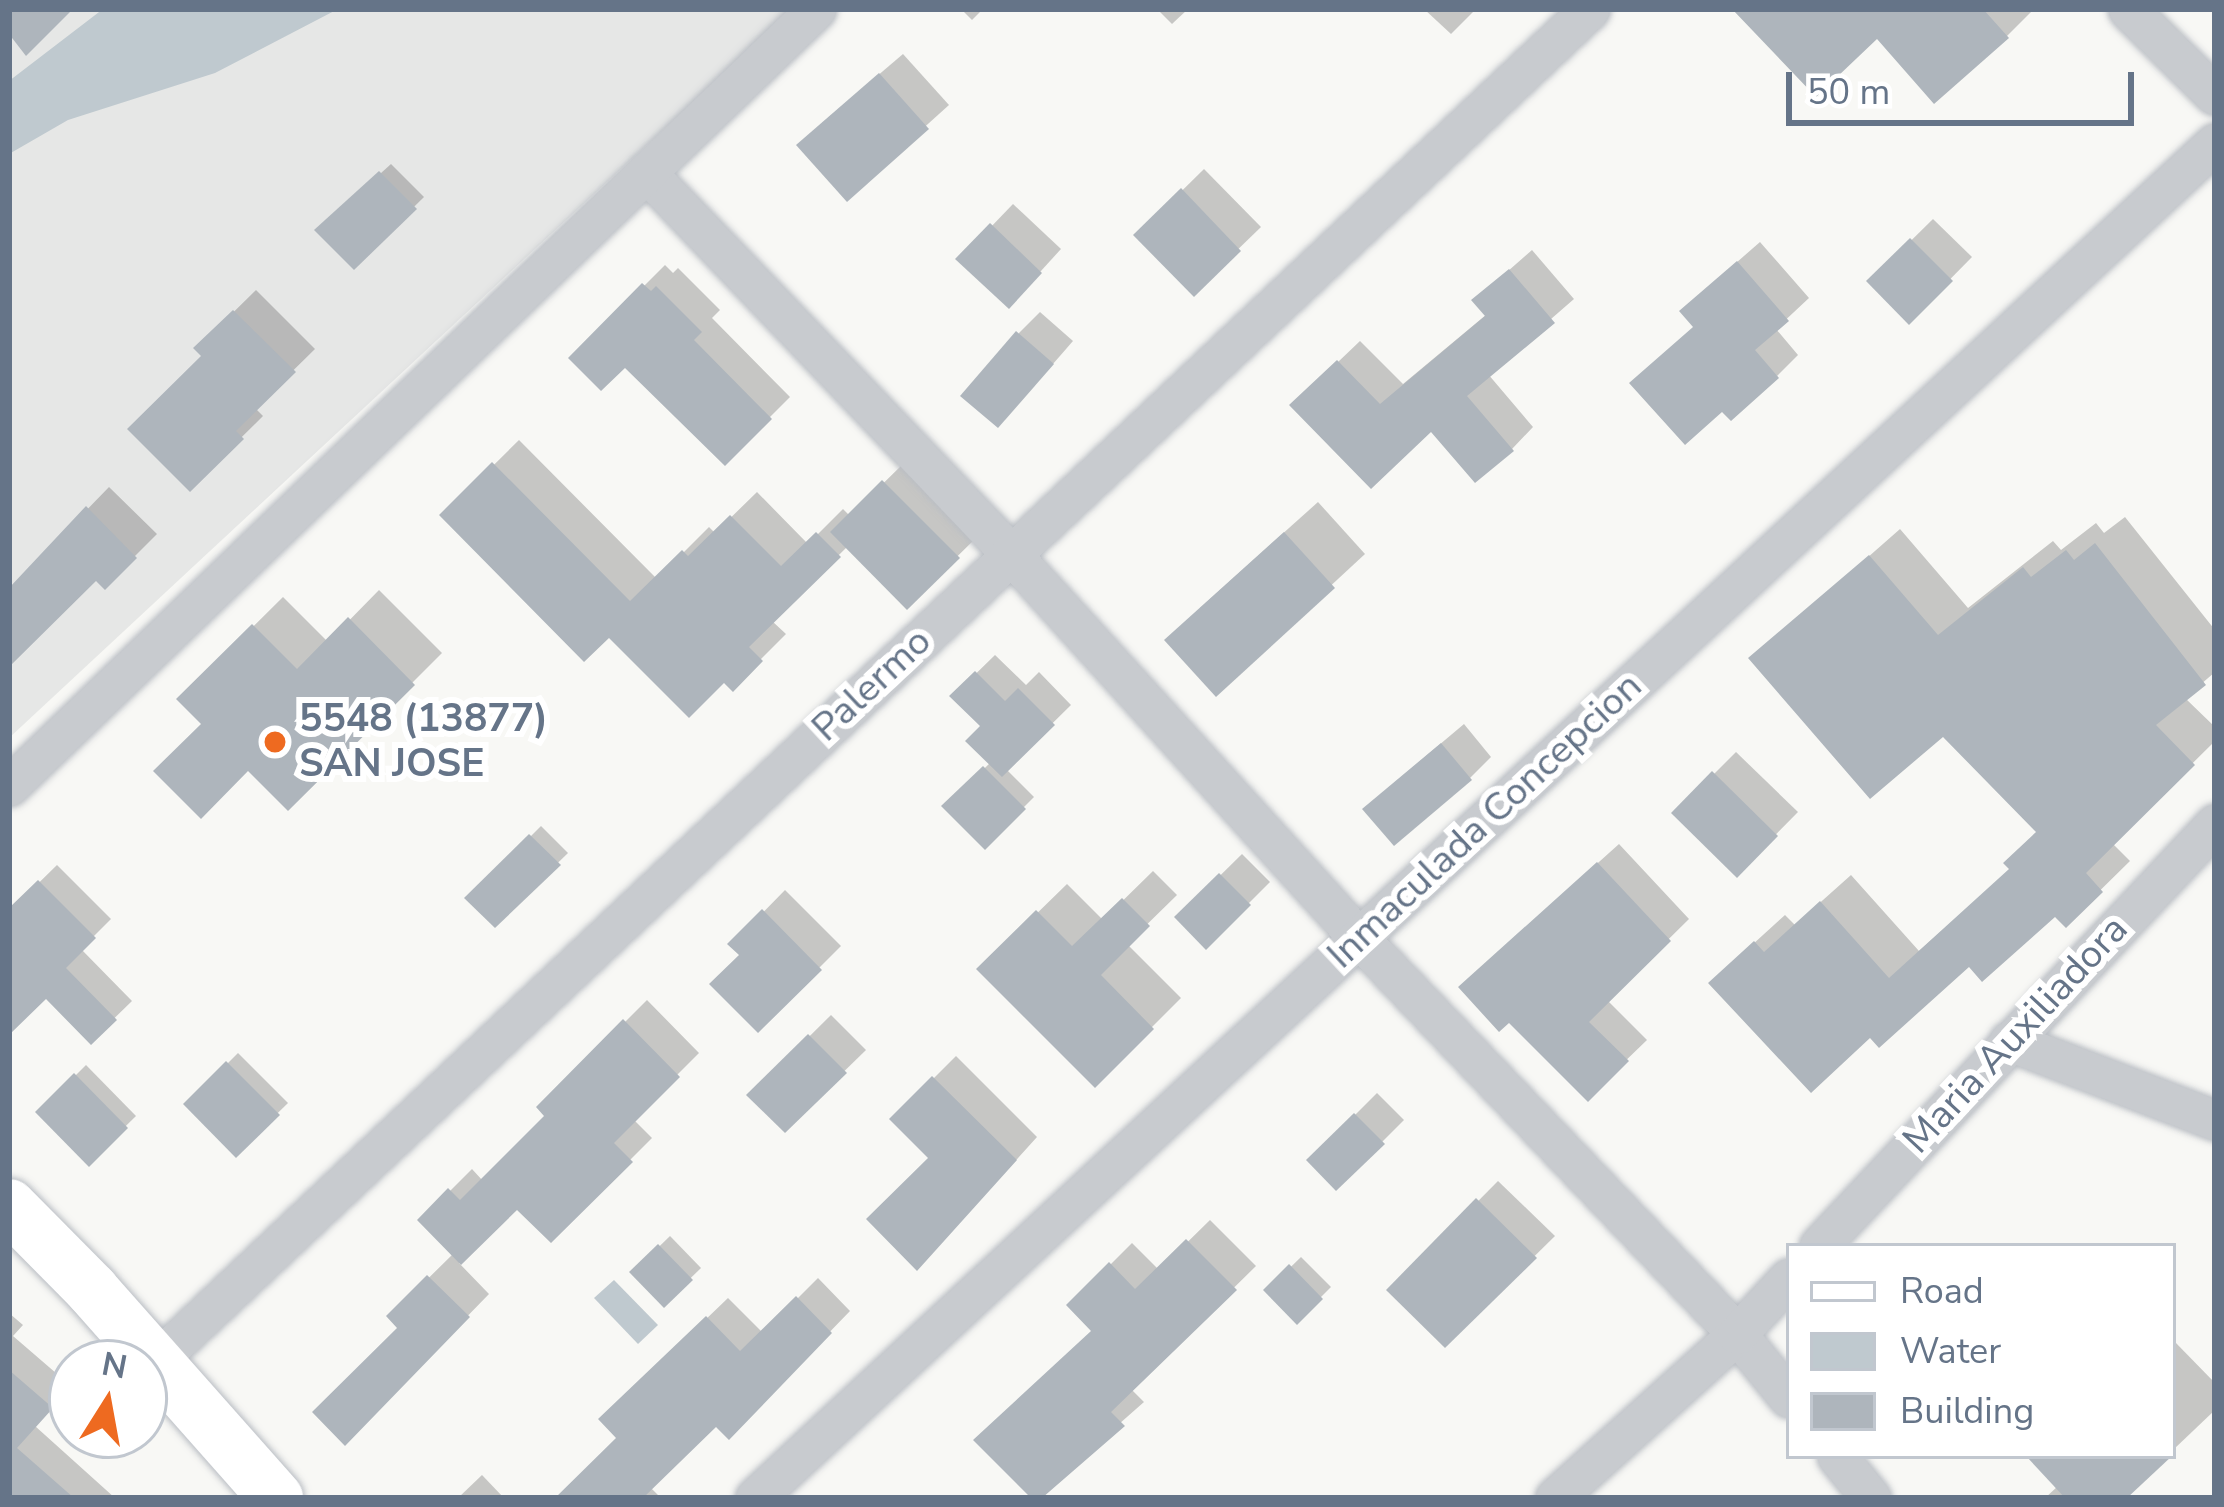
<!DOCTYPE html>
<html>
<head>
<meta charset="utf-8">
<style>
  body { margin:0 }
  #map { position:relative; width:2224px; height:1507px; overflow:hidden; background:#f8f8f5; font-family:"Nunito Sans",sans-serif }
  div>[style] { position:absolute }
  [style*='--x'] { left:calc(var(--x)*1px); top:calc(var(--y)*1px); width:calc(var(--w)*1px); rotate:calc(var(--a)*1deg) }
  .built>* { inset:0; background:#e6e7e6 }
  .water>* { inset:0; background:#bfc9cf }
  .shadow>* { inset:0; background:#0003 }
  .building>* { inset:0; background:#aeb5bc }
  .roads { filter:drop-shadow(0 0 3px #babec4) drop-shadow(0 0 3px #babec4) }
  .street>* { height:39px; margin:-19.5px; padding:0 19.5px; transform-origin:19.5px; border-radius:19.5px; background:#c8cbcf }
  .secondary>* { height:54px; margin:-27px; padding:0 27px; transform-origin:27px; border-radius:27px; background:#fff }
  .dots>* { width:33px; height:33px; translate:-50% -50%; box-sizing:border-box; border:6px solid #fff; border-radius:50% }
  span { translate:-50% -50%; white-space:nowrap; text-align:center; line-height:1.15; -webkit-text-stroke:12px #fff; paint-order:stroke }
  .street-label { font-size:39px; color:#657488 }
  .poi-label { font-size:39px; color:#657488; font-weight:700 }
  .left { translate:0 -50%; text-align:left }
  .frame { position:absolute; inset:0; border:12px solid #657488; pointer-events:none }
  .legend { position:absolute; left:1786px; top:1243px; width:390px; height:216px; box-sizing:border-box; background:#fff; border:3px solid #c1c7cf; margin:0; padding:15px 21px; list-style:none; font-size:36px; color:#657488 }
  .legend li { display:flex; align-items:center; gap:24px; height:60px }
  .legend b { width:60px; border:3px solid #c1c7cf }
  .north { position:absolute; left:48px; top:1339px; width:120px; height:120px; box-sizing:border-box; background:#fff; border:3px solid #c1c7cf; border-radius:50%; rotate:11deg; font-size:33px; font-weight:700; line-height:48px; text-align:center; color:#657488 }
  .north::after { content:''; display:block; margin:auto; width:42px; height:54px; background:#ee6a20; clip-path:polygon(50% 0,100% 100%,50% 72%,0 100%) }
  .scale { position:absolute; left:1786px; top:72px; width:348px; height:54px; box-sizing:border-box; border:6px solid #657488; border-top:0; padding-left:15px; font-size:36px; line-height:42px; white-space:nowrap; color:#657488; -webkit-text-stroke:9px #fff; paint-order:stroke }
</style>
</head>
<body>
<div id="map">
  <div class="built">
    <i style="clip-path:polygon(9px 9px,793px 9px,9px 738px)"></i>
  </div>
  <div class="water">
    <i style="clip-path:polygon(103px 9px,338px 9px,215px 73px,68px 120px,9px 154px,9px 81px)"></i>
    <i style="clip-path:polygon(614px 1280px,658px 1325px,638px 1344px,594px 1298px)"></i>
  </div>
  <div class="shadow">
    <i style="clip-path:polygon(961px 9px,983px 9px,972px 20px)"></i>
    <i style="clip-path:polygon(1157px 9px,1188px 9px,1172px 24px)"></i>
    <i style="clip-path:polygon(1424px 9px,1476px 9px,1451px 34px)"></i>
    <i style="clip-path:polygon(1736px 9px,2034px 9px,2007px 36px,1877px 35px)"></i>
    <i style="clip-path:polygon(903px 54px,949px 105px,847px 197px,822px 123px)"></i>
    <i style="clip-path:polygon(391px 164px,424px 197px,354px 266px,318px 230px)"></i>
    <i style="clip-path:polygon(1204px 169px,1261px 227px,1194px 292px,1137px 235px)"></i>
    <i style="clip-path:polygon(1013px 204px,1061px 249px,1030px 283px,960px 259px)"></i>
    <i style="clip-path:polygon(1933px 219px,1972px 257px,1909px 321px,1870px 281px)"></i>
    <i style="clip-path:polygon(1760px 242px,1809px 298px,1776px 329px,1798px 355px,1777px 376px,1696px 325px,1705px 290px)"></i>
    <i style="clip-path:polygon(1532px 250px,1574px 299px,1488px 374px,1533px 427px,1512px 449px,1431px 427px,1293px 405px,1360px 341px,1403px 384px,1487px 314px,1475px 300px)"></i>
    <i style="clip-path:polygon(665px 265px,673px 273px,678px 268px,720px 310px,712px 318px,790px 397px,725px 462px,625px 364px,572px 358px)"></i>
    <i style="clip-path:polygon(256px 290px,315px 349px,255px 408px,263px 416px,190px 488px,205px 356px,197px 348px)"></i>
    <i style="clip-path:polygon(1040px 312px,1073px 341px,1019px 403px,1019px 333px)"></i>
    <i style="clip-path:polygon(519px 440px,657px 579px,709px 527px,715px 533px,757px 492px,808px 544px,843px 509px,850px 516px,906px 461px,979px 535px,907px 606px,848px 546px,772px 621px,786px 634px,733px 687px,724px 679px,609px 634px,443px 515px)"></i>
    <i style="clip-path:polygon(109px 487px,157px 534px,105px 586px,96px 577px,9px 653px,9px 590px)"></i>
    <i style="clip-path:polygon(1318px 502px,1365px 554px,1216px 692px,1200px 608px)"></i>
    <i style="clip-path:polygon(2125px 517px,2215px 630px,2215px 672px,2185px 698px,2215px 727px,2215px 741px,2112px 843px,2130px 861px,2066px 924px,2055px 913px,1969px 963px,1870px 1034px,1741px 955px,1785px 915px,1795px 925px,1851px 875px,1919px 951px,2012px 868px,2039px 831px,1943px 733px,1752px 659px,1900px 529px,1968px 608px,2053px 541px,2061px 550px,2096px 523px,2104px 533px)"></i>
    <i style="clip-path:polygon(379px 590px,442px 653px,288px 807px,180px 699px,283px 597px,328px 642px)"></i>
    <i style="clip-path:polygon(995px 655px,1026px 685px,1039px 672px,1071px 705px,1006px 769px,1034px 797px,985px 846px,946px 806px,991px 762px,984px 726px,953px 696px)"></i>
    <i style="clip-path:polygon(1464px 724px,1491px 757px,1470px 778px,1388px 788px)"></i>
    <i style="clip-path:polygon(1736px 752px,1798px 812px,1737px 874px,1675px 813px)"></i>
    <i style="clip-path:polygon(541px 826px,568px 853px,495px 924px,469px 898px)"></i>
    <i style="clip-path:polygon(1619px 844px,1689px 919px,1607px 1000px,1647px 1040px,1588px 1097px,1482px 967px)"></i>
    <i style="clip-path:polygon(1242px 854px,1270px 882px,1206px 946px,1178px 917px)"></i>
    <i style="clip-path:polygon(57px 865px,111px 919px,81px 949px,132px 1001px,91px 1041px,46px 995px,9px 1031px,9px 912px)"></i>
    <i style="clip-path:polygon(1153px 871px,1177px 895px,1127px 944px,1181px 998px,1095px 1084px,980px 969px,1067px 884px,1103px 920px)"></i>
    <i style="clip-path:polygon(785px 890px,841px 946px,758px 1029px,743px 955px,732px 944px)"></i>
    <i style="clip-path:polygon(647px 1000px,699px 1053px,633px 1119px,652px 1138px,551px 1239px,517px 1205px,459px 1263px,489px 1294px,345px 1442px,401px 1327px,390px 1316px,454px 1253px,421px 1220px,472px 1169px,483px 1181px,549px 1116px,540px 1107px)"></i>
    <i style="clip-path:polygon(831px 1015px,866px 1050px,785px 1129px,750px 1095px)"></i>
    <i style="clip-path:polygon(238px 1053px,288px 1103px,236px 1154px,187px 1104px)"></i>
    <i style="clip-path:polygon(956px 1056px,1037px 1137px,939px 1245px,932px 1158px,893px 1119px)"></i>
    <i style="clip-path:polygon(86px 1065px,136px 1116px,89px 1162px,39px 1112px)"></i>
    <i style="clip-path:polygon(1377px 1093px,1404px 1120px,1337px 1187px,1310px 1160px)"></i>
    <i style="clip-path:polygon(1498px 1181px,1555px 1236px,1445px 1344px,1390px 1290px)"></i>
    <i style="clip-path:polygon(1210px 1220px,1256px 1266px,1131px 1389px,1144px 1402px,1035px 1498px,1095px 1330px,1070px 1305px,1132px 1243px,1159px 1270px)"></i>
    <i style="clip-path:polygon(670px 1236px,701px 1268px,664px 1304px,633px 1272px)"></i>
    <i style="clip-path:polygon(1301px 1257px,1331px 1287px,1297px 1321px,1267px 1290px)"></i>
    <i style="clip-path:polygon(818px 1278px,850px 1311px,729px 1436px,716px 1423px,650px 1487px,661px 1498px,560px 1498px,620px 1438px,602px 1419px,728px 1298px,763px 1333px)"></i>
    <i style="clip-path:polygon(9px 1313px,23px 1325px,13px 1336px,71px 1386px,35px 1426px,115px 1498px,9px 1498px)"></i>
    <i style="clip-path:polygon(2175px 1342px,2215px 1383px,2215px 1410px,2173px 1450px)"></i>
    <i style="clip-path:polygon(2030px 1456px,2166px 1456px,2122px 1498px,2045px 1498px,2058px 1486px)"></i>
    <i style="clip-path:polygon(482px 1475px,504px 1498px,458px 1498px)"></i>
  </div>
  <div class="building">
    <i style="clip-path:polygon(9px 9px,73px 9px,26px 56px,9px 34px)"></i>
    <i style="clip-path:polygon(1732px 9px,1983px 9px,2009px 38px,1934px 104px,1877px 39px,1816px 97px)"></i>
    <i style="clip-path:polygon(879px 73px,929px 129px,847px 202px,796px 145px)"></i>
    <i style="clip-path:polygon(379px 171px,417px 209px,354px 270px,314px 230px)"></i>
    <i style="clip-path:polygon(1181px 188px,1241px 251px,1194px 297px,1133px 235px)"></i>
    <i style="clip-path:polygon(990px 223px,1042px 273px,1009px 309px,955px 259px)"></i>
    <i style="clip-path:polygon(1910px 238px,1953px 281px,1909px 325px,1866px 281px)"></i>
    <i style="clip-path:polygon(1737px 261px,1789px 321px,1755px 350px,1779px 378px,1731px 421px,1722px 412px,1685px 445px,1629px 383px,1693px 327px,1679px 311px)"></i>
    <i style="clip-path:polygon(1509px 269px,1555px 323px,1467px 396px,1514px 451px,1475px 483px,1431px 432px,1371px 489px,1289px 405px,1337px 360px,1380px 404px,1485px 316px,1471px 300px)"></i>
    <i style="clip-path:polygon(642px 283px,651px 291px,656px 286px,702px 332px,694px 340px,772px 419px,725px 466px,625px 368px,601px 391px,568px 358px)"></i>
    <i style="clip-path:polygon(233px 310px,296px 372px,236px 431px,244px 439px,190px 492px,127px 429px,201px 356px,193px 348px)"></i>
    <i style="clip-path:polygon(1016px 331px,1054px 364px,998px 428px,960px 396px)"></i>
    <i style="clip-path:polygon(492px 462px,630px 601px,682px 550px,688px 556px,730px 515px,781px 566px,816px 532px,841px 557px,749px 647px,763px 661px,733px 692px,724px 683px,689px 718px,609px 638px,584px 662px,439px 515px)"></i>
    <i style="clip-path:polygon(882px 480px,960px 558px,907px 610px,830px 532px)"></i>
    <i style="clip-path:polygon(86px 506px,137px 558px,105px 590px,96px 581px,9px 667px,9px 588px)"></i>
    <i style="clip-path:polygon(1284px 532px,1335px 588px,1216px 697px,1164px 640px)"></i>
    <i style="clip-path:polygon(2095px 543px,2206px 685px,2156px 725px,2195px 765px,2086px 873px,2103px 892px,2066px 928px,2055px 917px,1982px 982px,1969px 967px,1879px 1048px,1870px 1038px,1811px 1093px,1708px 983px,1754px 941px,1764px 952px,1820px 901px,1889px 978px,2009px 869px,2003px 863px,2036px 832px,1943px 737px,1870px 799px,1748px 658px,1869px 555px,1938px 635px,2023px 567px,2031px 577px,2066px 550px,2074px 560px)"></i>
    <i style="clip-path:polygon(348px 617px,415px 685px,288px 811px,248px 771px,201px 819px,153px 771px,201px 724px,176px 699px,252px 624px,297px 669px)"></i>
    <i style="clip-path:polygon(975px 671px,1005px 701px,1018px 688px,1055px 725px,1002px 777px,965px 741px,980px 726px,949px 696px)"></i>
    <i style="clip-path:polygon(1441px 743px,1472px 780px,1394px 846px,1362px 809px)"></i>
    <i style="clip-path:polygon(983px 766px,1026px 809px,985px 850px,941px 806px)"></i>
    <i style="clip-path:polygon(1712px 771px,1778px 836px,1737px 878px,1671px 813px)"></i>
    <i style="clip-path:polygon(529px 834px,561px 865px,495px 928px,464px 898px)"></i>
    <i style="clip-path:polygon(1597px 862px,1671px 941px,1589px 1022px,1629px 1061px,1588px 1102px,1509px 1023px,1499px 1032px,1458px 987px)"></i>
    <i style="clip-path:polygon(1219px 873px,1251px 905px,1206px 950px,1174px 917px)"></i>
    <i style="clip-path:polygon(38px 880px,96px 938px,66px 968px,117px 1020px,91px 1045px,46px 999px,9px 1035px,9px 908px)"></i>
    <i style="clip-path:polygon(1122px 898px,1150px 926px,1101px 975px,1154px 1029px,1095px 1088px,976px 969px,1036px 910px,1072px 946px)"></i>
    <i style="clip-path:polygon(762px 909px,822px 970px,758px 1033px,709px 984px,739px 955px,727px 944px)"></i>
    <i style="clip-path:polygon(623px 1019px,680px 1077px,614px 1143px,633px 1162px,551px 1243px,517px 1210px,461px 1265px,417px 1220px,448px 1188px,460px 1200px,544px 1116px,536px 1107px)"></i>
    <i style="clip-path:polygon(808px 1034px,847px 1073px,785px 1133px,746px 1095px)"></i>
    <i style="clip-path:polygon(226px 1061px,280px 1115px,236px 1158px,183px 1104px)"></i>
    <i style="clip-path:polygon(74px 1073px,128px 1128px,89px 1167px,35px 1112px)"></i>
    <i style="clip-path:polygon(932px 1076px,1017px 1160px,917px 1271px,866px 1219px,928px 1158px,889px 1119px)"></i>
    <i style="clip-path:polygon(1354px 1113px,1385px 1144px,1336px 1191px,1306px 1160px)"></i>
    <i style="clip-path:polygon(1476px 1198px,1537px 1258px,1445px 1348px,1386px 1290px)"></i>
    <i style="clip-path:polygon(1186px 1239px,1237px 1290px,1111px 1412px,1125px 1426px,1042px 1498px,1031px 1498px,973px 1440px,1091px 1331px,1066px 1305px,1109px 1262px,1135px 1289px)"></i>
    <i style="clip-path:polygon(658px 1244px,693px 1280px,664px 1308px,629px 1272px)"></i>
    <i style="clip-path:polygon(1289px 1264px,1323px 1299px,1297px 1325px,1263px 1290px)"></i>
    <i style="clip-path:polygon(427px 1275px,470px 1317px,345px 1446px,312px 1412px,397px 1328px,386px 1316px)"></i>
    <i style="clip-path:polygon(796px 1296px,832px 1333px,729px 1440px,716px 1427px,643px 1498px,555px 1498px,616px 1438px,598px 1419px,706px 1316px,740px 1351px)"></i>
    <i style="clip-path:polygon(9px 1370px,53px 1408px,17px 1448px,74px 1498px,9px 1498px)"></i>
    <i style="clip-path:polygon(2026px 1456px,2172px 1456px,2127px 1498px,2065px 1498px)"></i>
  </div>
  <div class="roads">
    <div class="street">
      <i style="--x:2128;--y:9;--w:122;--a:44.7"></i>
      <i style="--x:646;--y:172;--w:528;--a:46.3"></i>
      <i style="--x:1011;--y:554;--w:518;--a:47.82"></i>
      <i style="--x:1359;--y:938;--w:547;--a:46.33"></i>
      <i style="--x:1737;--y:1334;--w:82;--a:50.9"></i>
      <i style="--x:9;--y:786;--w:1120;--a:-43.91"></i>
      <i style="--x:2009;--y:1041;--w:221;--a:21"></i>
      <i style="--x:1819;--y:1246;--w:579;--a:-46.82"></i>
      <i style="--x:155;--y:1362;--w:1972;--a:-43.32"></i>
      <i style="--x:1837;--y:1456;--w:54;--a:51"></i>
      <i style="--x:755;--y:1498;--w:1992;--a:-42.86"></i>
      <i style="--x:1555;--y:1498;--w:245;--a:-42"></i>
      <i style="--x:1737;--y:1334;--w:76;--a:-47.1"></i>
    </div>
    <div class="secondary">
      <i style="--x:9;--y:1206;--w:118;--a:45.3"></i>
      <i style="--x:92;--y:1290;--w:278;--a:48.5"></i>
    </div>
  </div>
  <div class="dots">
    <i style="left:275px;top:742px;background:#ee6a20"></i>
  </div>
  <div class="street-label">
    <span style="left:872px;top:685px;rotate:-43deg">Palermo</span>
    <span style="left:1485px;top:821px;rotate:-43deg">Inmaculada Concepcion</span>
    <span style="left:2016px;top:1035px;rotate:-47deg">Maria Auxiliadora</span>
  </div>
  <div class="poi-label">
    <span class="left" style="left:299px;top:742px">5548 (13877)<br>SAN JOSE</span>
  </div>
  <div class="frame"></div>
  <ul class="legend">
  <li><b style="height:15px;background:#fff"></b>Road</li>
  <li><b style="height:33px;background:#bfc9cf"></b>Water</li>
  <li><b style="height:33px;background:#aeb5bc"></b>Building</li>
  </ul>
  <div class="north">N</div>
  <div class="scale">50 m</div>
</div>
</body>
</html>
